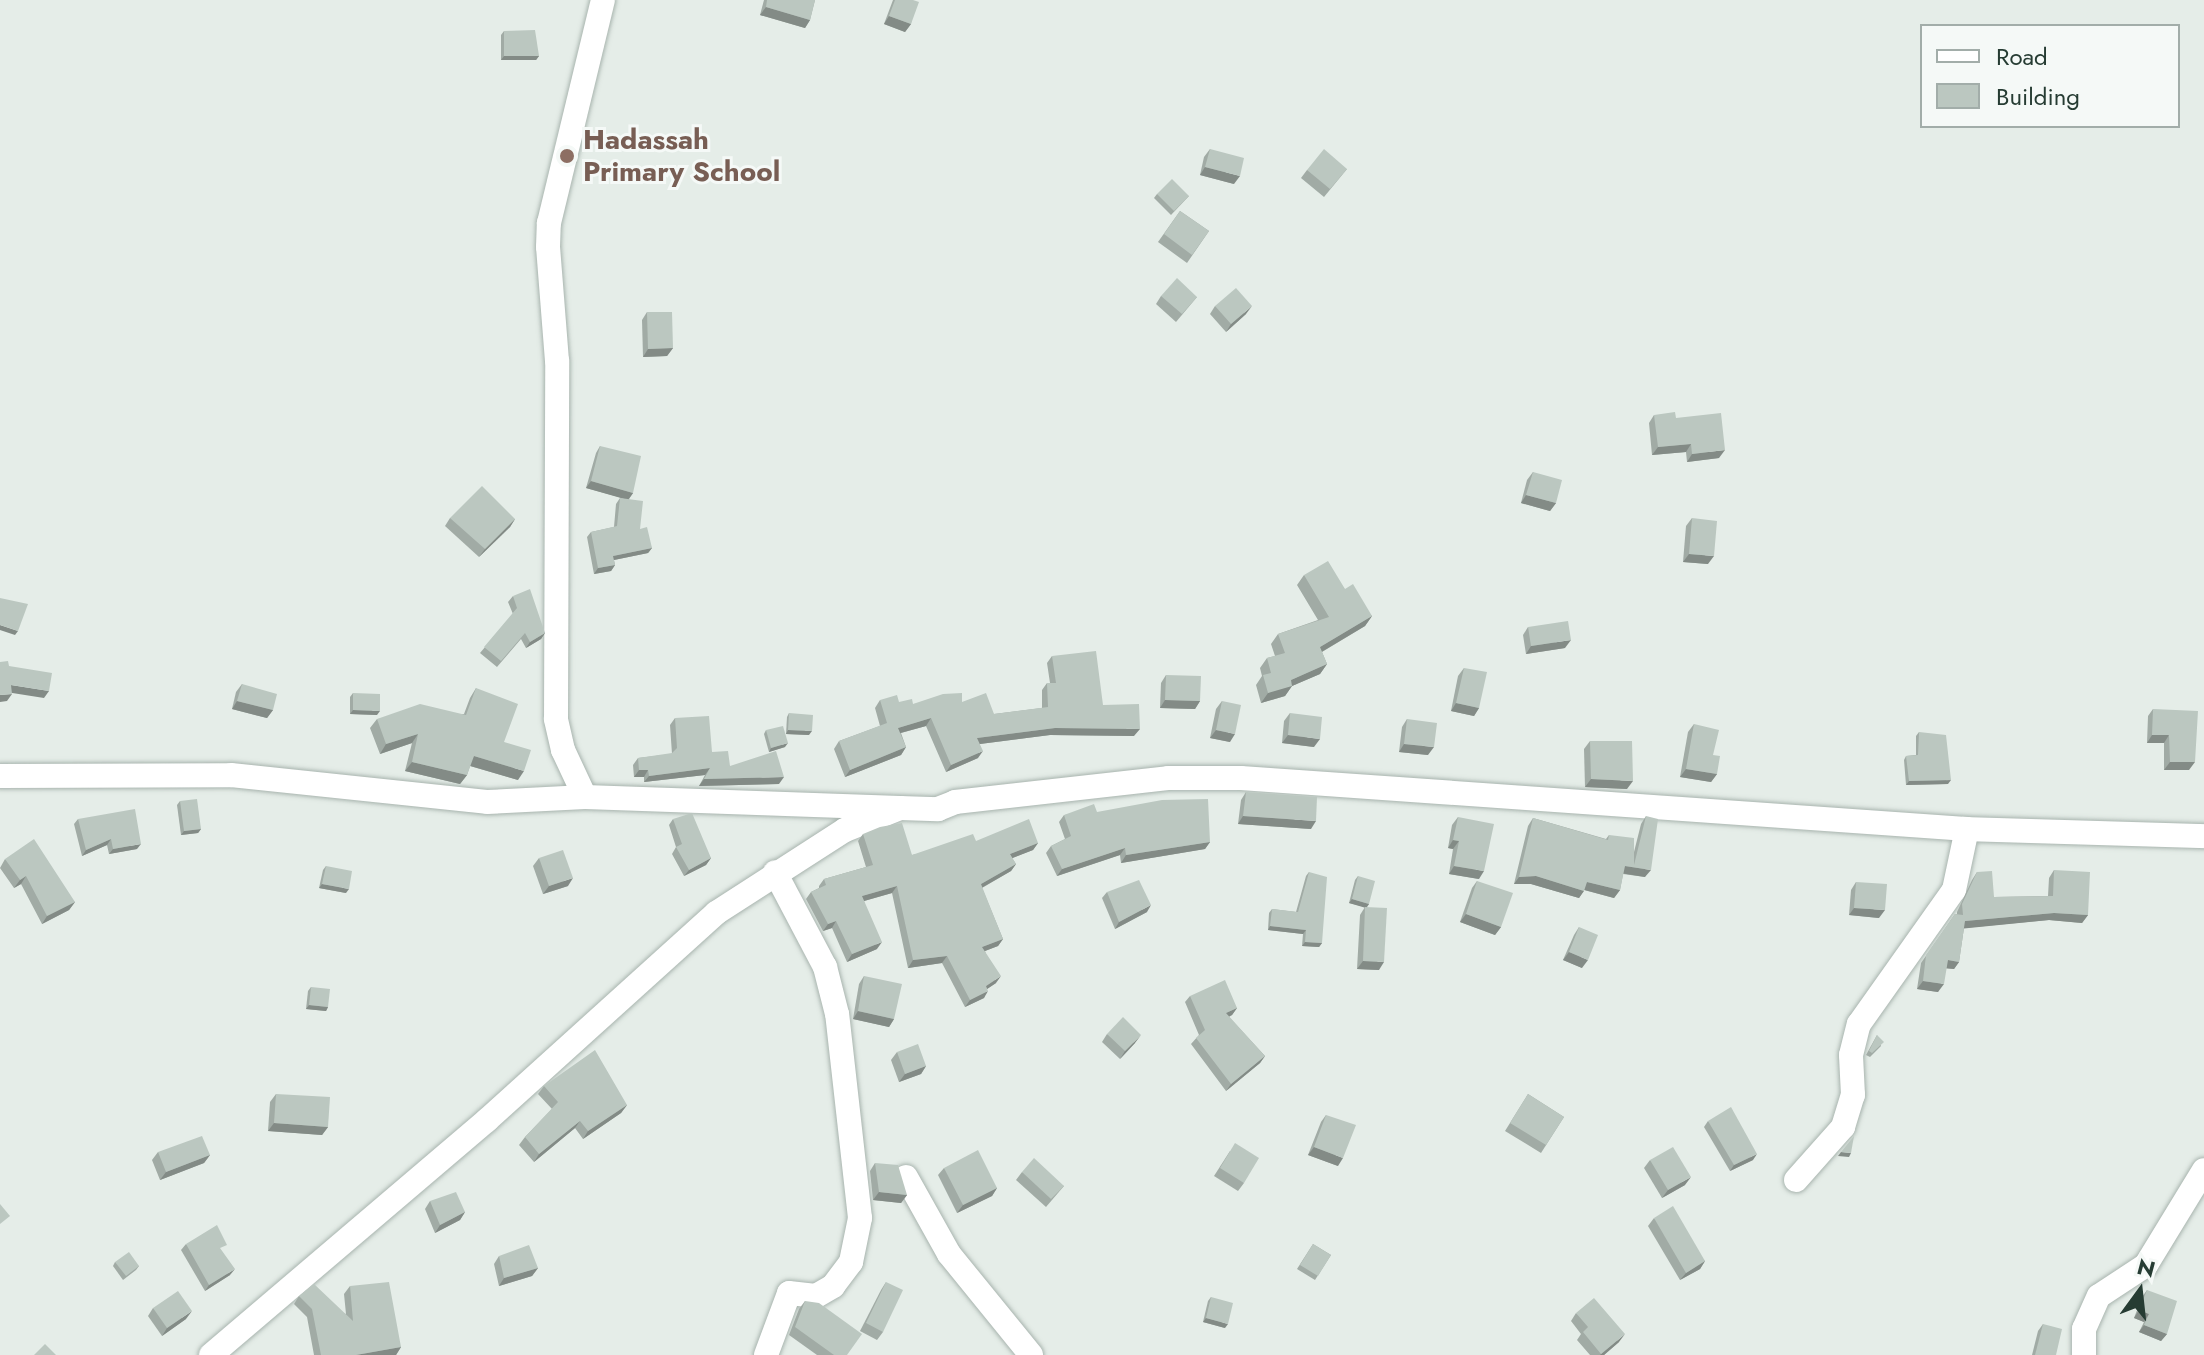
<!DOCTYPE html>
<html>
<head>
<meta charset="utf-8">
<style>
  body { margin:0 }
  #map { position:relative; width:2204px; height:1355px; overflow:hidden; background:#e5ede8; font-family:Jost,sans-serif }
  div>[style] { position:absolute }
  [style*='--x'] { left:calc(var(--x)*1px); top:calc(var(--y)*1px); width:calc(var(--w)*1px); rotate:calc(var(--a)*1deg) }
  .roads { filter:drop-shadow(0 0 2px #a8b4ae) drop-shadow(0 0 2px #a8b4ae) }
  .minor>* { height:24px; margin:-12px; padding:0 12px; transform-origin:12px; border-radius:12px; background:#fff }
  .tertiary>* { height:24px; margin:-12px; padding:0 12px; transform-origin:12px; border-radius:12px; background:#fff }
  .wall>* { inset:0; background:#a1aba5 }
  .shaded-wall>* { inset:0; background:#838b86 }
  .building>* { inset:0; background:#bbc7c0 }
  .dots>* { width:22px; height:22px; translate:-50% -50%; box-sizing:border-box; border:4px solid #f5f9f7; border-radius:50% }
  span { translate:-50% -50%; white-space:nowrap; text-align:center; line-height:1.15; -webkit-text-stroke:6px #f5f9f7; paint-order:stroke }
  .education-label { font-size:28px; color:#785e54; font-weight:700 }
  .left { translate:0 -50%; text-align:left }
  .legend { position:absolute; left:1920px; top:24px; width:260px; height:104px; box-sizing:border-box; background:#f5f9f7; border:2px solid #a2ada9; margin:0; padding:10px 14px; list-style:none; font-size:24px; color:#263c33 }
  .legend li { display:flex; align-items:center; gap:16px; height:40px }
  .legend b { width:40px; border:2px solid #a2ada9 }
  .north { position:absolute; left:2100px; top:1251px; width:80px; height:80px; -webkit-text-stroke:6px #f5f9f7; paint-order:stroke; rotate:15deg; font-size:22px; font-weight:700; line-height:32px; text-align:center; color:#263c33 }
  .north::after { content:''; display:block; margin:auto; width:28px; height:36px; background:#263c33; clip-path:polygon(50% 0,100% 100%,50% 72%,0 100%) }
</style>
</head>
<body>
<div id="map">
  <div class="roads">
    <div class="minor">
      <i style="--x:0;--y:776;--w:231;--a:-0.2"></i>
      <i style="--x:231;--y:775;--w:257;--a:6"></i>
      <i style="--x:487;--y:802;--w:98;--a:-2.9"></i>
      <i style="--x:585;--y:797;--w:315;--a:2"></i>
      <i style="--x:585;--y:797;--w:52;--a:-115.1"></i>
      <i style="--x:563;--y:750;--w:32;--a:-103"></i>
      <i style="--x:556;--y:719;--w:358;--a:-89.8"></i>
      <i style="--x:557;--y:361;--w:114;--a:-94.5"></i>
      <i style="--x:548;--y:247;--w:24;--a:-88"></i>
      <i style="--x:549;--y:223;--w:229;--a:-76.4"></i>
      <i style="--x:906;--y:1177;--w:88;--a:60.8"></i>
      <i style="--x:949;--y:1254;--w:130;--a:50.9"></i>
      <i style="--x:1796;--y:1180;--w:71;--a:-48.4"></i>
      <i style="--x:1843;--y:1127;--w:34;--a:-73"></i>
      <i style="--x:1853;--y:1095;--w:40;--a:-92.9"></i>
      <i style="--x:1851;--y:1055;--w:32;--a:-76"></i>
      <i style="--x:1859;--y:1024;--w:164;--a:-54.7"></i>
      <i style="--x:1954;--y:890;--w:62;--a:-78"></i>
      <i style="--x:766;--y:1355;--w:66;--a:-69.6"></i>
      <i style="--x:789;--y:1293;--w:27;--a:6"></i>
      <i style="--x:816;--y:1296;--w:20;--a:-30"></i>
      <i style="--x:833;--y:1286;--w:30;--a:-53"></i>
      <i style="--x:851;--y:1262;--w:45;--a:-78.4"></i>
      <i style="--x:860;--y:1218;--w:205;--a:-96.4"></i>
      <i style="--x:837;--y:1014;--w:49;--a:-104.3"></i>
      <i style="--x:825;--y:967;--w:107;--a:-117.8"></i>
      <i style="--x:2084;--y:1355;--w:26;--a:-90"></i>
      <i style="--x:2084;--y:1329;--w:36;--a:-66"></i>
      <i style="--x:2099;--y:1296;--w:56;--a:-33.4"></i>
      <i style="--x:2146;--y:1265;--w:111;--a:-58.6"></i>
    </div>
    <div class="tertiary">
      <i style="--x:211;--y:1355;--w:362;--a:-40.4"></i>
      <i style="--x:487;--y:1120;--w:309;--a:-42.1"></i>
      <i style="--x:716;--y:913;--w:153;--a:-32.8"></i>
      <i style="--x:845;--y:830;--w:59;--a:-21.8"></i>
      <i style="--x:900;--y:808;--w:38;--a:2"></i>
      <i style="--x:938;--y:809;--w:18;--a:-22"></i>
      <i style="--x:955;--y:802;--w:214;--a:-6.4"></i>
      <i style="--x:1168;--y:778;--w:73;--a:0"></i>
      <i style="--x:1241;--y:778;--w:728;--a:4.02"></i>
      <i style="--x:1967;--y:829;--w:237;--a:1.7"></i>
    </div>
  </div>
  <div class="wall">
    <i style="clip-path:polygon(764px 0,815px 0,810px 20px,805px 28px,760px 15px)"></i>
    <i style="clip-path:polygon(893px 0,913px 0,911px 24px,905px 32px,884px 24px)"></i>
    <i style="clip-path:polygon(504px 31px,539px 56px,536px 60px,501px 60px,501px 35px)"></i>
    <i style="clip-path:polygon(1210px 149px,1234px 184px,1200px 175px,1204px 157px)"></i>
    <i style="clip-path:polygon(1347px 169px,1324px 197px,1301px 178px,1307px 170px)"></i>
    <i style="clip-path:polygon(1157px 194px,1189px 196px,1171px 215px,1154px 198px)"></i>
    <i style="clip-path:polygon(1180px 211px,1209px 231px,1187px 263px,1158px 242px)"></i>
    <i style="clip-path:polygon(1161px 296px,1197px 297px,1176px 322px,1156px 304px)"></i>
    <i style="clip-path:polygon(1215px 306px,1246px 314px,1226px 332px,1210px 314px)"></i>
    <i style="clip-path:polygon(647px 312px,673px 348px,667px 356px,643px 357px,642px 320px)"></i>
    <i style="clip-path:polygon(1654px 415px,1719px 458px,1687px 462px,1686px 452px,1652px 455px,1649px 423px)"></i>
    <i style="clip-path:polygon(600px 446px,633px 493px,629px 499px,640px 529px,652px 548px,648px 553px,614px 560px,615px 565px,611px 571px,594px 574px,587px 537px,591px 532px,614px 527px,616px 504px,620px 498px,626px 499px,586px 488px,596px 453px)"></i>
    <i style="clip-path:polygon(1533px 472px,1556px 503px,1550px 511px,1521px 503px,1527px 480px)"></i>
    <i style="clip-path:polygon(450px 518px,515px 519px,510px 527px,479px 557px,445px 526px)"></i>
    <i style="clip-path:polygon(1692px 518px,1708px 564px,1683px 562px,1686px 526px)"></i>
    <i style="clip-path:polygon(1304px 575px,1345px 589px,1372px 616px,1365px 626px,1322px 652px,1327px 664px,1320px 674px,1292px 686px,1285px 696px,1261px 703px,1256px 685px,1262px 676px,1260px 668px,1267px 658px,1275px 656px,1271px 644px,1278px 634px,1318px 620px,1297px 585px)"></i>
    <i style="clip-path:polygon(513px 596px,545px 633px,541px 639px,526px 648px,521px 639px,497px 667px,480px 653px,513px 614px,508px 602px)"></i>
    <i style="clip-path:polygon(1528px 627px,1565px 648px,1526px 654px,1523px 635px)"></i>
    <i style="clip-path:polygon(1052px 656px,1134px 736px,1050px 735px,980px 744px,978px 758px,946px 772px,926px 726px,901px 733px,906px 747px,901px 755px,845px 777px,834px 749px,839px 741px,880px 726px,875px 708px,880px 700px,913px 704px,962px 702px,994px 714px,1042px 708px,1042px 690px,1047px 683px,1050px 683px,1047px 663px)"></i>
    <i style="clip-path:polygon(1464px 668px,1479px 708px,1474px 716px,1451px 711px,1458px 676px)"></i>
    <i style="clip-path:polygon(1166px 675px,1200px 701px,1195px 709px,1160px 708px,1161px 683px)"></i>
    <i style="clip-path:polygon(242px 684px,273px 710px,267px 718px,232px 709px,236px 692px)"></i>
    <i style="clip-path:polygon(476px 688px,504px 742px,518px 780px,470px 766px,467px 775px,460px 784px,405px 771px,412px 743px,380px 754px,370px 728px,377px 719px,464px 714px,470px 698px)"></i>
    <i style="clip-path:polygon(353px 693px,377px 715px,350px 714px,350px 697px)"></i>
    <i style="clip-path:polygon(1222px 701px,1230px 742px,1210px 738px,1216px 709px)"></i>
    <i style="clip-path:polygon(2153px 709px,2189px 770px,2164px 770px,2164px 743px,2147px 743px,2148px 716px)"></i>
    <i style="clip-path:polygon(789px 713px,809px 735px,786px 734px,787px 717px)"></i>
    <i style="clip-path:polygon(1290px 713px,1314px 747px,1282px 743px,1284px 721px)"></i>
    <i style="clip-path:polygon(675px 718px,712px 752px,730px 766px,779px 784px,699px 786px,705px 775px,644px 782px,644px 777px,634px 777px,633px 765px,638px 758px,672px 754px,670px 725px)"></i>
    <i style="clip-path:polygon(1407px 719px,1428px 755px,1399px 752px,1402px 727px)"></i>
    <i style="clip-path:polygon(1694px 724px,1713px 755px,1717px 774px,1711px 782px,1680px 777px,1688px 732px)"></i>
    <i style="clip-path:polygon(766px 730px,785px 747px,769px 752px,764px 734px)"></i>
    <i style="clip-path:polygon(1919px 732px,1948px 784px,1906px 785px,1904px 760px,1906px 756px,1916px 755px,1916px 736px)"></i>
    <i style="clip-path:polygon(1590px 741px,1627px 789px,1585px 787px,1584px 749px)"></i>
    <i style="clip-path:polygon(1246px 792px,1311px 829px,1238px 824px,1241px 800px)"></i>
    <i style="clip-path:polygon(180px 801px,201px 829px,198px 833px,181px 835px,177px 805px)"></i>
    <i style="clip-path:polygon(1097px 812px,1210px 842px,1205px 849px,1121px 863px,1120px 855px,1057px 876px,1046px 853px,1051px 846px,1065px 839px,1059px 822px,1064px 815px)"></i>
    <i style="clip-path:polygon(1646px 816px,1645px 877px,1623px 874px,1620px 890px,1614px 898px,1584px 890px,1579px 898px,1531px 884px,1514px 884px,1528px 826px,1533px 818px,1606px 839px,1609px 835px,1634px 852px,1641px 824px)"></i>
    <i style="clip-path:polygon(1458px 817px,1479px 879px,1449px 874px,1453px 849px,1448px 848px,1452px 825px)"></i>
    <i style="clip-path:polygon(78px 819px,137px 849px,109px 854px,107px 845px,82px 856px,74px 824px)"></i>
    <i style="clip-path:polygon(673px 819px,711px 858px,706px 865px,684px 876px,672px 854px,676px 847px,669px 825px)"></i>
    <i style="clip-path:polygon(863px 834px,912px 855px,976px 841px,1038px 843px,1033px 850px,1012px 858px,1016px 864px,1011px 871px,982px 888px,1003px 939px,998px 946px,985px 951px,996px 983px,987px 989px,984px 998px,965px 1007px,942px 963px,908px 968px,892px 893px,864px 901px,877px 949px,847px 962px,832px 928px,823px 931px,806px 899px,811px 892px,819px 888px,819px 886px,824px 879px,866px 867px,858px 841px)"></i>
    <i style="clip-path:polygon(539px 858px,568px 886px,543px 894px,533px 866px)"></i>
    <i style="clip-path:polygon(5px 859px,75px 902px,69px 910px,42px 924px,21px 884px,14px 888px,0 868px)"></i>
    <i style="clip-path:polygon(326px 866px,346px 893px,319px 888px,323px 870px)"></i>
    <i style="clip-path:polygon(2054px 870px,2088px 915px,2082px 923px,2049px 920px,1964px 928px,1959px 962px,1954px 969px,1946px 968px,1938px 992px,1917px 989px,1921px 963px,1955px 914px,1957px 914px,1957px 912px,1972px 880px,1977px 872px,1994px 897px,2048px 896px,2049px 878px)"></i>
    <i style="clip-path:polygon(1309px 872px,1322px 943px,1319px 947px,1302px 946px,1303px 934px,1268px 930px,1269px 913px,1272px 909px,1296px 912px,1306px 876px)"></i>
    <i style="clip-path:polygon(1358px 876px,1369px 904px,1367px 907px,1379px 970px,1357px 969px,1360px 915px,1365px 907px,1349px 903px,1355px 880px)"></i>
    <i style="clip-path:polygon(1477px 881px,1501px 927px,1495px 935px,1460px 922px,1472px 888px)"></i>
    <i style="clip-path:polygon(1856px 882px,1879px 918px,1849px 915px,1851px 890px)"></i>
    <i style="clip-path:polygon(1107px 892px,1147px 912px,1115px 929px,1102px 898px)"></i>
    <i style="clip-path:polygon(1579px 927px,1582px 968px,1563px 960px,1574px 935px)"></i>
    <i style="clip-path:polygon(864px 976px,894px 1019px,889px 1027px,853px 1019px,859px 984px)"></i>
    <i style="clip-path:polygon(311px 987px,328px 1007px,326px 1011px,306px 1009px,308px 991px)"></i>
    <i style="clip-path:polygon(1190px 996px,1237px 1008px,1232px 1015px,1229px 1017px,1265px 1056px,1260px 1063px,1226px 1091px,1191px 1044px,1199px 1035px,1185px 1002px)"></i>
    <i style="clip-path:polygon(1107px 1034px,1135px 1043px,1120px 1059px,1102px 1042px)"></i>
    <i style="clip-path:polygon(1877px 1035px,1881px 1046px,1870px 1057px,1866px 1055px)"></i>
    <i style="clip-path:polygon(897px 1052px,926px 1066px,921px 1074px,899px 1082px,891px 1060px)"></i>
    <i style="clip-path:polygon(544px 1086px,627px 1105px,621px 1113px,583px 1139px,575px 1128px,534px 1162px,519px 1145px,525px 1137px,552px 1109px,538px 1094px)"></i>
    <i style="clip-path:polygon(276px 1094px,328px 1127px,322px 1135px,268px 1131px,270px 1102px)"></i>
    <i style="clip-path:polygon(1528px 1094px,1564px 1117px,1541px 1153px,1505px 1131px)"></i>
    <i style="clip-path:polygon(1326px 1115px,1338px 1166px,1308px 1155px,1321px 1122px)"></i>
    <i style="clip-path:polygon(1708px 1121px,1753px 1160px,1730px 1171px,1704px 1127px)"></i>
    <i style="clip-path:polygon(1230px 1151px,1244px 1183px,1238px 1191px,1214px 1176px)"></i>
    <i style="clip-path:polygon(158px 1152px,210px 1155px,204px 1163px,160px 1180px,152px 1160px)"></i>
    <i style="clip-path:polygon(1650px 1160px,1685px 1185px,1662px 1198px,1644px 1168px)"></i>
    <i style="clip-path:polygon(875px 1163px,907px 1195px,901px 1203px,873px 1200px,870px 1171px)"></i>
    <i style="clip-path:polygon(944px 1168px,997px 1188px,992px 1196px,957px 1213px,938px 1175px)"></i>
    <i style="clip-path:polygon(1022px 1172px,1064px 1186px,1046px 1207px,1016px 1180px)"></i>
    <i style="clip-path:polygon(430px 1201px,465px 1212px,460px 1220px,435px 1233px,425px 1209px)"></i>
    <i style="clip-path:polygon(1654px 1218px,1705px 1261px,1700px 1269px,1680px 1280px,1648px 1226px)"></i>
    <i style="clip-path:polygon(186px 1244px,230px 1275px,205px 1291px,181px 1250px)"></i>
    <i style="clip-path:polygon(1313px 1244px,1331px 1255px,1315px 1280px,1297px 1269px)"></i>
    <i style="clip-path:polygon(499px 1256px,538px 1268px,532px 1276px,499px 1286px,494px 1264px)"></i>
    <i style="clip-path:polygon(115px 1262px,139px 1266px,136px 1270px,123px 1280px,113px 1266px)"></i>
    <i style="clip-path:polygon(886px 1282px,883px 1332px,877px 1340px,860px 1331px,881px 1290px)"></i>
    <i style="clip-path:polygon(350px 1286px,401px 1347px,396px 1355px,314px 1355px,307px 1317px,294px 1304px,299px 1296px,346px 1314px,344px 1294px)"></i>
    <i style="clip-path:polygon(2147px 1290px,2167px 1334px,2161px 1341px,2139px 1332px,2144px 1322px,2134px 1318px,2142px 1297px)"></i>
    <i style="clip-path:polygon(1211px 1297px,1225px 1328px,1203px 1322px,1208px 1301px)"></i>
    <i style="clip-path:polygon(805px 1301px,847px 1355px,817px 1355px,789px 1335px,799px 1309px)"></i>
    <i style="clip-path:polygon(153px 1308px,186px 1319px,162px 1336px,148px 1316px)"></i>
    <i style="clip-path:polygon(1576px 1313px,1619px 1342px,1604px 1355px,1590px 1355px,1577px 1340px,1581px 1334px,1571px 1321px)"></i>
    <i style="clip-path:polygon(2043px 1324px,2056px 1355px,2032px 1355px,2038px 1331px)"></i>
  </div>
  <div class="shaded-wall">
    <i style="clip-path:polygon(766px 7px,810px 20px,805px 28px,760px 15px)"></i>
    <i style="clip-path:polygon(889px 16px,911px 24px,905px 32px,884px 24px)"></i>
    <i style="clip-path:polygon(504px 56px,539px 56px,536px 60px,501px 60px)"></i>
    <i style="clip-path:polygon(1205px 167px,1240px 176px,1234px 184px,1200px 175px)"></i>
    <i style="clip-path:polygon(1252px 306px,1246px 314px,1226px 332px,1231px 324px)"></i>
    <i style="clip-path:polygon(673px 348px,667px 356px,643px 357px,648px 349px)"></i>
    <i style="clip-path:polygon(1691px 444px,1686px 452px,1652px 455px,1658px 447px)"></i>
    <i style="clip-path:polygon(1725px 450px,1719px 458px,1687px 462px,1692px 454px)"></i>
    <i style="clip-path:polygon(591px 481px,633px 493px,628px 500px,586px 488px)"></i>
    <i style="clip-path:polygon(1526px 495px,1556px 503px,1550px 511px,1521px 503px)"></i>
    <i style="clip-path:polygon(515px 519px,510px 527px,479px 557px,485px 549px)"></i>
    <i style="clip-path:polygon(652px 548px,648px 553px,609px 561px,613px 556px)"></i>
    <i style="clip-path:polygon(1689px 554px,1714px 556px,1708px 564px,1683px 562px)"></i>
    <i style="clip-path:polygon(615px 565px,611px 571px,594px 574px,598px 568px)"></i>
    <i style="clip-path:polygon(1372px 616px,1365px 626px,1313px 657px,1320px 647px)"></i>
    <i style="clip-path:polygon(0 625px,18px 631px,15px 635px,0 630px)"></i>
    <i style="clip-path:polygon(545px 633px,541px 639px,526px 648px,530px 642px)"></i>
    <i style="clip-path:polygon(1571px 640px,1565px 648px,1526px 654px,1531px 646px)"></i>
    <i style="clip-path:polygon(1327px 664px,1320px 674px,1292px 686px,1285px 696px,1261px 703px,1268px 693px,1291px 680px)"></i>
    <i style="clip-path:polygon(11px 685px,49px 691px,44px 698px,6px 692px)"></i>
    <i style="clip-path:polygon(12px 694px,7px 701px,0 702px,0 695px)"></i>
    <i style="clip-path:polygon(1165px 700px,1200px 701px,1195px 709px,1160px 708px)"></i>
    <i style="clip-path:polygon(237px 701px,273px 710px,267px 718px,232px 709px)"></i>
    <i style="clip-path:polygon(1456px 703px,1479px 708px,1474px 716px,1451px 711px)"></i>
    <i style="clip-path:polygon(353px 710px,380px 711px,377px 715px,350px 714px)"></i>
    <i style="clip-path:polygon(931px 718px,926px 726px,893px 735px,898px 728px)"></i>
    <i style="clip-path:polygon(1055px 728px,1140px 729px,1134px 736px,1050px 735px,972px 745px,977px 738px)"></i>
    <i style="clip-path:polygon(788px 730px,812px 731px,809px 735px,786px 734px)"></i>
    <i style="clip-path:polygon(1216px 730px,1235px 734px,1230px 742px,1210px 738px)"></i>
    <i style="clip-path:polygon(418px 734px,412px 743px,380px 754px,386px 744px)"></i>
    <i style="clip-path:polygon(1288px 735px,1320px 739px,1314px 747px,1282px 743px)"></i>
    <i style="clip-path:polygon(2152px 735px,2169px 735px,2164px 743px,2147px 743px)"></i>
    <i style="clip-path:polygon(788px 743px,785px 747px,769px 752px,771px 748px)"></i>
    <i style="clip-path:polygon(1404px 744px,1434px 747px,1428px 755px,1399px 752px)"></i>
    <i style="clip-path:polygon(906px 747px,901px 755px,845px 777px,850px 770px)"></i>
    <i style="clip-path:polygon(983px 751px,978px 758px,946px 772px,951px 765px)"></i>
    <i style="clip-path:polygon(474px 756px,524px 771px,518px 780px,467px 765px)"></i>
    <i style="clip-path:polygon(412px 762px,467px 775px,460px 784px,405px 771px)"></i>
    <i style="clip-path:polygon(2170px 762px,2195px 762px,2189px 770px,2164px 770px)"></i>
    <i style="clip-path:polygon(710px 768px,705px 775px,644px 782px,649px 776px)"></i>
    <i style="clip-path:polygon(1686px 769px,1717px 774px,1711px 782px,1680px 777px)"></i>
    <i style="clip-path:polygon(639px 770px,648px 770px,644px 777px,634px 777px)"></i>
    <i style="clip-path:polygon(784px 777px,779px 784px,699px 786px,704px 779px)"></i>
    <i style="clip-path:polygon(1591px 779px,1633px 781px,1627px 789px,1585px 787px)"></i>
    <i style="clip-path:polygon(1951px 780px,1948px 784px,1906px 785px,1909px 781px)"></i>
    <i style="clip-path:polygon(1243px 816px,1316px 821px,1311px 829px,1238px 824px)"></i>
    <i style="clip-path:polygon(201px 829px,198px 833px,181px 835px,184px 831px)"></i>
    <i style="clip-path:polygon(111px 839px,107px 845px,82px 856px,86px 850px)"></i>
    <i style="clip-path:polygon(1453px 840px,1459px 841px,1453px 849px,1448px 848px)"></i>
    <i style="clip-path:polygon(1210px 842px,1205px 849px,1121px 863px,1126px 855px)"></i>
    <i style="clip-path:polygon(1038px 843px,1033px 850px,1005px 861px,1010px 854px)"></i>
    <i style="clip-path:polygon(141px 844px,137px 849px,109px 854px,113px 849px)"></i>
    <i style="clip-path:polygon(1125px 848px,1120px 855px,1057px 876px,1062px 869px)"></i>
    <i style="clip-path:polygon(711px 858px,706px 865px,684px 876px,689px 870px)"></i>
    <i style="clip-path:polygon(1016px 864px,1011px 871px,976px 891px,981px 884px)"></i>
    <i style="clip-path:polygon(1454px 866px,1484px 871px,1479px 879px,1449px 874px)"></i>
    <i style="clip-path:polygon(1625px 866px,1651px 870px,1645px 877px,1620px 873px)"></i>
    <i style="clip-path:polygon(26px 876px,21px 884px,14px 888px,20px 880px)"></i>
    <i style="clip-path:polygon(1536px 876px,1584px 891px,1579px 898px,1531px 884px,1514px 884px,1519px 877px)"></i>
    <i style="clip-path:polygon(573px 878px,568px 886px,543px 894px,549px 886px)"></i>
    <i style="clip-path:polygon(1587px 882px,1620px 890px,1614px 898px,1581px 889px)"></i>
    <i style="clip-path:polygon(322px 884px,349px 889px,346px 893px,319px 888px)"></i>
    <i style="clip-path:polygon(897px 886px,892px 893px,857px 903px,862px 896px)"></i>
    <i style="clip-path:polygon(1352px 899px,1369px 904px,1366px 908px,1349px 903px)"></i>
    <i style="clip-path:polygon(75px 902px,69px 910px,42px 924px,47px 916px)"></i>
    <i style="clip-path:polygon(1151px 905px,1147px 912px,1115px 929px,1119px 922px)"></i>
    <i style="clip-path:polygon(1854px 908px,1885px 910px,1879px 918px,1849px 915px)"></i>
    <i style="clip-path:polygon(2054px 913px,2088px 915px,2082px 923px,2049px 920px,1959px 929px,1965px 921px)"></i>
    <i style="clip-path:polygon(1466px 914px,1501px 927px,1495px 935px,1460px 922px)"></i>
    <i style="clip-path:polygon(836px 921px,832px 928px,823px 931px,828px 924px)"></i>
    <i style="clip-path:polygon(1270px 926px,1306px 930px,1303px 934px,1268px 930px)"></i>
    <i style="clip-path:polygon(1003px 939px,998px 946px,977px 954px,982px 947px)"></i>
    <i style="clip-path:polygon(882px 942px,877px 949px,847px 962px,852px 954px)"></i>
    <i style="clip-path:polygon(1305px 942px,1322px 943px,1319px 947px,1302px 946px)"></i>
    <i style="clip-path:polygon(1569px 952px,1588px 960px,1582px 968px,1563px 960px)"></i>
    <i style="clip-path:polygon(947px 956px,942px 963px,908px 968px,913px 960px)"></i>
    <i style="clip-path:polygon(1948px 960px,1959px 962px,1954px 969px,1942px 968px)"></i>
    <i style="clip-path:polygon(1363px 961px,1384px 962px,1379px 970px,1357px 969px)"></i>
    <i style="clip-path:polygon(1001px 976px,996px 983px,981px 993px,986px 986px)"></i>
    <i style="clip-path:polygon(1923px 981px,1944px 984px,1938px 992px,1917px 989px)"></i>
    <i style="clip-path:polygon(988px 991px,984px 998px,965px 1007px,970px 1000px)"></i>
    <i style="clip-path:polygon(309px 1005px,328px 1007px,326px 1011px,306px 1009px)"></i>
    <i style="clip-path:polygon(1237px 1008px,1232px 1015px,1221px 1020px,1226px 1013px)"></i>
    <i style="clip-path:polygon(858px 1011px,894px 1019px,889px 1027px,853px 1019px)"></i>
    <i style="clip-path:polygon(1141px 1035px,1135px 1043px,1120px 1059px,1125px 1051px)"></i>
    <i style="clip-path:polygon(1265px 1056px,1260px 1063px,1226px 1091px,1231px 1084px)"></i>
    <i style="clip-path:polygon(926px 1066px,921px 1074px,899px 1082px,905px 1074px)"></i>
    <i style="clip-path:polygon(627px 1105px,621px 1113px,583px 1139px,588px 1131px)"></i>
    <i style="clip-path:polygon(580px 1121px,575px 1128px,534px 1162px,539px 1154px)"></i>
    <i style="clip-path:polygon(274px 1123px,328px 1127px,322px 1135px,268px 1131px)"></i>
    <i style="clip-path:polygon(1314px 1147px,1343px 1158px,1338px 1166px,1308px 1155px)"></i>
    <i style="clip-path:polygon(1841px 1152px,1851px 1153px,1849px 1157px,1838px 1156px)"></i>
    <i style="clip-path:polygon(1757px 1154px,1753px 1160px,1730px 1171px,1734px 1165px)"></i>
    <i style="clip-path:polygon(210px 1155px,204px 1163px,160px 1180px,166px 1172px)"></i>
    <i style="clip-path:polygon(1691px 1177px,1685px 1185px,1662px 1198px,1668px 1190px)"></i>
    <i style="clip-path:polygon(997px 1188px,992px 1196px,957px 1213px,963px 1205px)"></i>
    <i style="clip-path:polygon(879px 1192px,907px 1195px,901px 1203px,873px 1200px)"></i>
    <i style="clip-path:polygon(465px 1212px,460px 1220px,435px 1233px,440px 1225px)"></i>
    <i style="clip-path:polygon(1705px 1261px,1700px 1269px,1680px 1280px,1686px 1273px)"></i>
    <i style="clip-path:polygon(538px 1268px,532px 1276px,499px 1286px,504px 1278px)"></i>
    <i style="clip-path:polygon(235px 1269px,230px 1275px,205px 1291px,209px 1285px)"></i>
    <i style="clip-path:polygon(2139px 1310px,2149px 1314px,2144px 1322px,2134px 1318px)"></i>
    <i style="clip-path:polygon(192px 1311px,186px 1319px,162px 1336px,167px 1328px)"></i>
    <i style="clip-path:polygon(1206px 1318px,1228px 1324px,1225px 1328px,1203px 1322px)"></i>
    <i style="clip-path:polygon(2144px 1325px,2167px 1334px,2161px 1341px,2139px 1332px)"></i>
    <i style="clip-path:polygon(1625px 1334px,1619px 1342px,1604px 1355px,1600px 1355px)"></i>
    <i style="clip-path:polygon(401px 1347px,396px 1355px,356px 1355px)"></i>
  </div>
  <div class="building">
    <i style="clip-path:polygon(767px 0,815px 0,810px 20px,766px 7px)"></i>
    <i style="clip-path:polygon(895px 0,913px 0,919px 2px,911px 24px,889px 16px)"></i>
    <i style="clip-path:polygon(535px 30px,539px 56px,504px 56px,504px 31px)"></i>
    <i style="clip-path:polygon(1210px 149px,1244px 158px,1240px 176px,1205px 167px)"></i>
    <i style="clip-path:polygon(1324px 149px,1347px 169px,1330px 189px,1307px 170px)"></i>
    <i style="clip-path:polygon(1172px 179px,1189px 196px,1174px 211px,1157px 194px)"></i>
    <i style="clip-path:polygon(1180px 211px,1209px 231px,1192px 255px,1164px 234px)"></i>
    <i style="clip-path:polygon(1177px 278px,1197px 297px,1182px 314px,1161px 296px)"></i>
    <i style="clip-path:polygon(1236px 288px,1252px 306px,1231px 324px,1215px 306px)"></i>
    <i style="clip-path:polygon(647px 312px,672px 312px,673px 348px,648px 349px)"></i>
    <i style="clip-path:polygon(1675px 412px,1676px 418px,1721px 413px,1725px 450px,1692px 454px,1691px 444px,1658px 447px,1654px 415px)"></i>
    <i style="clip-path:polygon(600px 446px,641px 456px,633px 493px,591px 481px)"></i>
    <i style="clip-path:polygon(1533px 472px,1562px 480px,1556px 503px,1526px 495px)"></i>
    <i style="clip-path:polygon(482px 486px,515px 519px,485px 549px,450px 518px)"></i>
    <i style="clip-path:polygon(620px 498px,643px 501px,640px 529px,647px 527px,652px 548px,613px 556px,615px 565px,598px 568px,591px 532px,617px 526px)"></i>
    <i style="clip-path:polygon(1692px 518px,1717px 521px,1714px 556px,1689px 554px)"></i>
    <i style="clip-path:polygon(1328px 561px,1345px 589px,1353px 584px,1372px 616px,1320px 647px,1327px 664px,1291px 680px,1292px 686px,1268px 693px,1263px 675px,1271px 673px,1267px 658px,1285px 653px,1278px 634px,1329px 617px,1304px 575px)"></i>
    <i style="clip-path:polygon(530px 589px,545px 633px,530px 642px,525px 633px,501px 661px,484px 647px,517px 608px,513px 596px)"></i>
    <i style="clip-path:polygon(0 598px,28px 604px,18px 631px,0 625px)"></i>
    <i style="clip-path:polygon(1568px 621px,1571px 640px,1531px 646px,1528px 627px)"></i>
    <i style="clip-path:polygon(1096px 651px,1103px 705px,1139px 704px,1140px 729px,1055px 728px,977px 738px,983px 751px,951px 765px,931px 718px,898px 728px,906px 747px,850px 770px,839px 741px,887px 723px,880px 700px,897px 695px,899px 702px,912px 699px,913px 704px,943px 694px,962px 693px,962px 702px,986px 693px,994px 714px,1048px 707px,1047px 683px,1056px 683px,1052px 656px)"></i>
    <i style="clip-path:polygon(8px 661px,9px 666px,52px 673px,49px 691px,11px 685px,12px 694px,0 695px,0 662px)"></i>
    <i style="clip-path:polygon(1464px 668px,1487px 672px,1479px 708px,1456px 703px)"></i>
    <i style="clip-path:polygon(1166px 675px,1201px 676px,1200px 701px,1165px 700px)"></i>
    <i style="clip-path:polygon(242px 684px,277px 694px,273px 710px,237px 701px)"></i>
    <i style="clip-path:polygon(476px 688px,518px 704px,504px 742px,531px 750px,524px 771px,474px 756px,467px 775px,412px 762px,418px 734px,386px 744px,377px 719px,420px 704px,466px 715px)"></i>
    <i style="clip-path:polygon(353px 693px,380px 694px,380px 711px,353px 710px)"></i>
    <i style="clip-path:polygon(1222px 701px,1241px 705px,1235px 734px,1216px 730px)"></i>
    <i style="clip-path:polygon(2153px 709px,2198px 711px,2195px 762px,2170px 762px,2169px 735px,2152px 735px)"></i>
    <i style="clip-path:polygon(789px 713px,813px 715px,812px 731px,788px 730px)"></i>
    <i style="clip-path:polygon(1290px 713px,1322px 717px,1320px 739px,1288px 735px)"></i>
    <i style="clip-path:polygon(709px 716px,712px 752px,728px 751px,730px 766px,776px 751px,784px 777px,704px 779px,710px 768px,649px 776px,648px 770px,639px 770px,638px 758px,672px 753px,677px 748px,675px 718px)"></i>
    <i style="clip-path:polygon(1407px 719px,1437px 723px,1434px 747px,1404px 744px)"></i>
    <i style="clip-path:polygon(1694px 724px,1719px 730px,1713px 755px,1720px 756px,1717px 774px,1686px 769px)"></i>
    <i style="clip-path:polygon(783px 726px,788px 743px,771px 748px,766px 730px)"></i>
    <i style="clip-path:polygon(1919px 732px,1946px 735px,1951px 780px,1909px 781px,1906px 756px,1918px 755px)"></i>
    <i style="clip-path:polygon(1590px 741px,1632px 741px,1633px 781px,1591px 779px)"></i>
    <i style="clip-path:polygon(1246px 792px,1317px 797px,1316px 821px,1243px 816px)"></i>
    <i style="clip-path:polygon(197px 799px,201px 829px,184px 831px,180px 801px)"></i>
    <i style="clip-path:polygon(1208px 799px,1210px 842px,1126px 855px,1125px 848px,1062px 869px,1051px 846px,1071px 836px,1064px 815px,1094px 804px,1097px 812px,1162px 800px)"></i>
    <i style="clip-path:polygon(135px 809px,141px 844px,113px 849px,111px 839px,86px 850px,78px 819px)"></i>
    <i style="clip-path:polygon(692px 813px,711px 858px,689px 870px,676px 847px,682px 844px,673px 819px)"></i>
    <i style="clip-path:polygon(1646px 816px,1658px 819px,1651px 870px,1625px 866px,1620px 890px,1587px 882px,1584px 891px,1536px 876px,1519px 877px,1533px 818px,1608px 840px,1609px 835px,1634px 838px,1634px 865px)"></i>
    <i style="clip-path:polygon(1458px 817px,1494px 824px,1484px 871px,1454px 866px,1459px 841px,1453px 840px)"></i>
    <i style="clip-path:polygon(1029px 819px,1038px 843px,1010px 854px,1016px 864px,981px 884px,1003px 939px,982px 947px,1001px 976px,986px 986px,988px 991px,970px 1000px,947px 956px,913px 960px,897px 886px,862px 896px,882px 942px,852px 954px,836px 921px,828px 924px,811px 892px,826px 885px,824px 879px,873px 865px,863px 834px,880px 827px,902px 823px,912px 855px,973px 834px,976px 841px)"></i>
    <i style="clip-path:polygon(34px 839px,75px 902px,47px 916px,26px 876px,20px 880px,5px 859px)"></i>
    <i style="clip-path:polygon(563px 850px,573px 878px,549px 886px,539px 858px)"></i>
    <i style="clip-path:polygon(326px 866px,352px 871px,349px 889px,322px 884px)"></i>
    <i style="clip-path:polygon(2054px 870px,2090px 872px,2088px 915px,2054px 913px,1965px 921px,1959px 962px,1948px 960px,1944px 984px,1923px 981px,1926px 955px,1955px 914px,1963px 915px,1962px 904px,1977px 872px,1992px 871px,1994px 897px,2053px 896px)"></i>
    <i style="clip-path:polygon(1309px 872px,1327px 877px,1322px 943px,1305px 942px,1306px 930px,1270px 926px,1272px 909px,1298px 912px)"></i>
    <i style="clip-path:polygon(1358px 876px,1375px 881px,1369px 904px,1352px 899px)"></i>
    <i style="clip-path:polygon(1139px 880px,1151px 905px,1119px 922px,1107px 892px)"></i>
    <i style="clip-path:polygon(1477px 881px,1513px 893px,1501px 927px,1466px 914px)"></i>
    <i style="clip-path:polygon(1856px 882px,1887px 884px,1885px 910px,1854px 908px)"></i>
    <i style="clip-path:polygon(1365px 907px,1387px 908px,1384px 962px,1363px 961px)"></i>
    <i style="clip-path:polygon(1579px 927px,1598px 935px,1588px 960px,1569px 952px)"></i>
    <i style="clip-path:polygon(864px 976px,902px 984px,894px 1019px,858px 1011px)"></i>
    <i style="clip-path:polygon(1225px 980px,1237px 1008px,1226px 1013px,1265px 1056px,1231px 1084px,1196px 1038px,1205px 1030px,1190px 996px)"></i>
    <i style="clip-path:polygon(311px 987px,330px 989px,328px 1007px,309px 1005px)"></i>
    <i style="clip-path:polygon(1123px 1017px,1141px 1035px,1125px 1051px,1107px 1034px)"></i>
    <i style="clip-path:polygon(1877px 1035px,1884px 1042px,1872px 1053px,1869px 1051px)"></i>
    <i style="clip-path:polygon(918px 1044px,926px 1066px,905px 1074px,897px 1052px)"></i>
    <i style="clip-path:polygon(595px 1050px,627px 1105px,588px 1131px,580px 1121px,539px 1154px,525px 1137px,558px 1102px,544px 1086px)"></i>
    <i style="clip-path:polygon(276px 1094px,330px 1097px,328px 1127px,274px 1123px)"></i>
    <i style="clip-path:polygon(1528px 1094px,1564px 1117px,1546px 1145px,1510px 1123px)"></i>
    <i style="clip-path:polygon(1731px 1107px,1757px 1154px,1734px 1165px,1708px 1121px)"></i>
    <i style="clip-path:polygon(1326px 1115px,1356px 1125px,1343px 1158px,1314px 1147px)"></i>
    <i style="clip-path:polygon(202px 1136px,210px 1155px,166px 1172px,158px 1152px)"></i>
    <i style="clip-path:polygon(1854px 1136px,1851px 1153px,1841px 1152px)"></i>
    <i style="clip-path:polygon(1235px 1143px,1259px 1158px,1244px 1183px,1220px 1168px)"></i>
    <i style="clip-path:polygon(1673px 1147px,1691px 1177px,1668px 1190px,1650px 1160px)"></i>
    <i style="clip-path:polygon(978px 1150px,997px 1188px,963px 1205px,944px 1168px)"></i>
    <i style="clip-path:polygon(1034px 1158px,1064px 1186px,1051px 1199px,1022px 1172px)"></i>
    <i style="clip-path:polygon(875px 1163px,898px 1165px,907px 1195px,879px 1192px)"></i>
    <i style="clip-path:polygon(456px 1192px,465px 1212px,440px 1225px,430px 1201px)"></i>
    <i style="clip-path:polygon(0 1204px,10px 1216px,0 1224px)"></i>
    <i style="clip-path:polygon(1673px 1206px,1705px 1261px,1686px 1273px,1654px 1218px)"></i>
    <i style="clip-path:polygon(217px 1225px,227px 1245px,220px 1248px,235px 1269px,209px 1285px,186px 1244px)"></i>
    <i style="clip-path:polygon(1313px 1244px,1331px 1255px,1318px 1276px,1300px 1265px)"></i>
    <i style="clip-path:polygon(529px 1245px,538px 1268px,504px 1278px,499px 1256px)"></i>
    <i style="clip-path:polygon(129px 1252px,139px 1266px,126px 1276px,115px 1262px)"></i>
    <i style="clip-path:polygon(389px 1282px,401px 1347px,356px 1355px,321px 1355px,312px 1309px,299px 1296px,314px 1284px,353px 1321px,350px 1286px)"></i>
    <i style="clip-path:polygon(886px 1282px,903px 1290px,883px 1332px,866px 1323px)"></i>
    <i style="clip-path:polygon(2147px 1290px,2177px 1301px,2167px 1334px,2144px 1325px,2149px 1314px,2139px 1310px)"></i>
    <i style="clip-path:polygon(178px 1291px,192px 1311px,167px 1328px,153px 1308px)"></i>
    <i style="clip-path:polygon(1211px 1297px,1233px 1303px,1228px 1324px,1206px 1318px)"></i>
    <i style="clip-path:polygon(1594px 1298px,1625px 1334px,1601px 1354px,1583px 1332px,1588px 1327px,1576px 1313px)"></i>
    <i style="clip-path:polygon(805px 1301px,819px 1303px,862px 1334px,847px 1355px,834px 1355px,795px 1327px)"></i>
    <i style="clip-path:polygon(2043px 1324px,2062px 1329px,2056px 1355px,2035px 1355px)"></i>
    <i style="clip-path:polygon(45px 1344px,56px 1355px,34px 1355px)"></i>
  </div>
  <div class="dots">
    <i style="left:567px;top:156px;background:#8d6e63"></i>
  </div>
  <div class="education-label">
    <span class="left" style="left:583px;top:156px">Hadassah<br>Primary School</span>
  </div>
  <ul class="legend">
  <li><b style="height:10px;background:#fff"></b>Road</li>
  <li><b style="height:22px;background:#bbc7c0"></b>Building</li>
  </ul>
  <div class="north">N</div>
</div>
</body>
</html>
